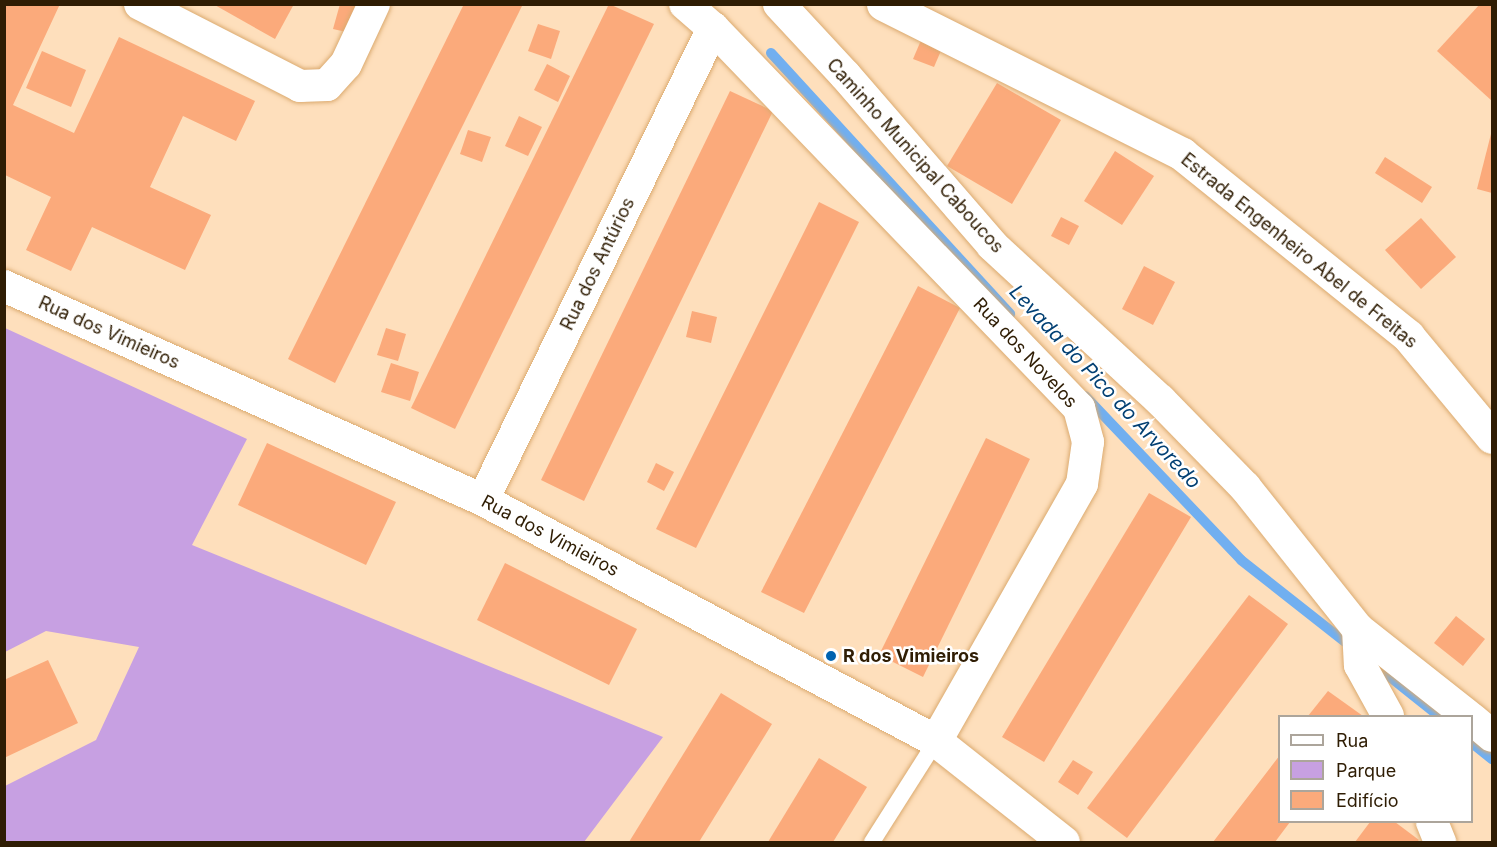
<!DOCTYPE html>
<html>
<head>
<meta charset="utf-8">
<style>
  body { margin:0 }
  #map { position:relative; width:1497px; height:847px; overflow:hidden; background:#fedfbc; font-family:Inter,sans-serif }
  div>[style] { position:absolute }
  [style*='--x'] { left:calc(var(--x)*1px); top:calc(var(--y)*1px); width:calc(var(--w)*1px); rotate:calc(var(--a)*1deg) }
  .green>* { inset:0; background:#c7a0e2 }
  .stream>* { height:10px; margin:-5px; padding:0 5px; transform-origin:5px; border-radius:5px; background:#71aff0 }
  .building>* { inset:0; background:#fbaa7b }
  .roads { filter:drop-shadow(0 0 2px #dbaa6f) drop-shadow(0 0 2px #dbaa6f) }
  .lane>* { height:16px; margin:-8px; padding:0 8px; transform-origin:8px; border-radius:8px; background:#fff }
  .street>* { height:32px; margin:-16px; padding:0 16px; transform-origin:16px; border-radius:16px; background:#fff }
  .secondary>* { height:33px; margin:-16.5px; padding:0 16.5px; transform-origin:16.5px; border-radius:16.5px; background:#fff }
  .dots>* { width:16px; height:16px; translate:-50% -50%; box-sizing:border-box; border:3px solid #fff; border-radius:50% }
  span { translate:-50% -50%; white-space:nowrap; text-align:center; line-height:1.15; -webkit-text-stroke:5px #fff; paint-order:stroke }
  .street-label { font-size:18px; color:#2f1d04 }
  .poi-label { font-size:18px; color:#2f1d04; font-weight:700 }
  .left { translate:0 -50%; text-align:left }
  .water-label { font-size:20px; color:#034073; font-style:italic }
  .frame { position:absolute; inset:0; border:6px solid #2f1d04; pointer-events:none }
  .legend { position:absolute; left:1278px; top:715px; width:195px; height:108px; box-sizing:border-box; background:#fff; border:2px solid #aca59b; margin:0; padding:8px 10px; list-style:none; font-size:18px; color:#2f1d04 }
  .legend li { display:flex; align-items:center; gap:12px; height:30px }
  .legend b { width:30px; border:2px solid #aca59b }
</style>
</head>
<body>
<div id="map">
  <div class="green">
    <i style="clip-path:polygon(5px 328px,247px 439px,192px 545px,663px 737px,584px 842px,5px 842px,5px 786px,96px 740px,139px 647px,46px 631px,5px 652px)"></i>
  </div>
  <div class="stream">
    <i style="--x:771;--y:53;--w:354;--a:47.5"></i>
    <i style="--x:1085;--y:396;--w:226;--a:46.4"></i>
    <i style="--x:1241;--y:560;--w:142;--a:38.2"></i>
    <i style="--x:1370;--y:661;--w:88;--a:38.6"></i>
    <i style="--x:1472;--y:743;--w:26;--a:39"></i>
  </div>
  <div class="building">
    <i style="clip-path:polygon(6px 4px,60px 4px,13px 105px,74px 133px,119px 37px,255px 101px,236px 141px,183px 116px,150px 187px,211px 215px,185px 270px,92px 227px,71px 271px,26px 250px,51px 197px,5px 175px)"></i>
    <i style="clip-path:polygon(213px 4px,294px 4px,275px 39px)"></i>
    <i style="clip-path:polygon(340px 4px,363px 4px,355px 34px,333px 29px)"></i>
    <i style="clip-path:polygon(464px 4px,523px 4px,335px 383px,288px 359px)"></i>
    <i style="clip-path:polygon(609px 4px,654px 24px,455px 429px,411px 408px)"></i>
    <i style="clip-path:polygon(1480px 4px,1492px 4px,1492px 101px,1437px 51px)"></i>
    <i style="clip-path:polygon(538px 24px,560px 31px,551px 59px,528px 51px)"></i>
    <i style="clip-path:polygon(922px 38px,943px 46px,934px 67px,913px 59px)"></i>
    <i style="clip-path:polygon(42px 51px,86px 70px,71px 107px,26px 88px)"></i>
    <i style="clip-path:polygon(547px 64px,570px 76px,558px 102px,534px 90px)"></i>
    <i style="clip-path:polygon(997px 83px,1061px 120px,1012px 204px,947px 166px)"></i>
    <i style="clip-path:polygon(730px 91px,773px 111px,584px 501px,541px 480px)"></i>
    <i style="clip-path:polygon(519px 116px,542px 127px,528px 156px,505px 146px)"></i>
    <i style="clip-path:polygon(468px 130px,491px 137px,482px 162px,460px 154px)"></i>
    <i style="clip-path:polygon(1492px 130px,1492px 193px,1477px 189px)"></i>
    <i style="clip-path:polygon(1115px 151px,1154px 176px,1122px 225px,1084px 201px)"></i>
    <i style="clip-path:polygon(1385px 157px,1432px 187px,1422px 203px,1375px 173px)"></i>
    <i style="clip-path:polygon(819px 202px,859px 222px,696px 548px,656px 529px)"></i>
    <i style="clip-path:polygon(1061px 217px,1079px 226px,1069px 245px,1051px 236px)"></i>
    <i style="clip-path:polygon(1421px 218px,1456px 257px,1421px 289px,1385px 250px)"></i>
    <i style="clip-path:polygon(1144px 266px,1175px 282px,1153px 325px,1122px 309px)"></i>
    <i style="clip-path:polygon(918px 286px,960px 308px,804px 613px,761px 592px)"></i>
    <i style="clip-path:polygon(692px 311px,717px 317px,711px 343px,686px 337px)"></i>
    <i style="clip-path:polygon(386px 328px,406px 334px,398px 361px,377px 355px)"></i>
    <i style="clip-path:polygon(391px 363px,419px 372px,410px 401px,381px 392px)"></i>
    <i style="clip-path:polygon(986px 438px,1030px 459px,923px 677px,879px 655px)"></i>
    <i style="clip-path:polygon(267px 443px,396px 502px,366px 565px,238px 505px)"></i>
    <i style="clip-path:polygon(656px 463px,674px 472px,664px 491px,647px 482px)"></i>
    <i style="clip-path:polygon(1149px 493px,1191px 517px,1044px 762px,1002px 737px)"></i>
    <i style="clip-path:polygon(505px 563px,637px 629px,609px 685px,477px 620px)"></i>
    <i style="clip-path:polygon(1249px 595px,1288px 624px,1127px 838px,1087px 808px)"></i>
    <i style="clip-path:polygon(1456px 616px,1485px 639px,1463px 666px,1434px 643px)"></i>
    <i style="clip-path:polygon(48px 660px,78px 723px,4px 758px,4px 680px)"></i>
    <i style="clip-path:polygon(1328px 691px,1363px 716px,1308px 716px)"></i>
    <i style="clip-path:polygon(721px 693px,772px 724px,699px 842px,629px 842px)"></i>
    <i style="clip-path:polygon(1280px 755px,1280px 822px,1290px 822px,1275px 842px,1213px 842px)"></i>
    <i style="clip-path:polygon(819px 758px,867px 787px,833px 842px,768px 842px)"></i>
    <i style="clip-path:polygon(1073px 760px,1093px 772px,1078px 795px,1058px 782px)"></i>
    <i style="clip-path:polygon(1370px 822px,1395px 822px,1419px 840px,1417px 842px,1355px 842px)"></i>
  </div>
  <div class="roads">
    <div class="lane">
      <i style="--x:872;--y:842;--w:120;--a:-57.6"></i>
    </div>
    <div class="street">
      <i style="--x:140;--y:4;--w:180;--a:27.1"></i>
      <i style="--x:300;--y:86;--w:27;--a:-2"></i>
      <i style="--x:327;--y:85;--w:28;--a:-48"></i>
      <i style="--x:346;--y:64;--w:66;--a:-65"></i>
      <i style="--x:685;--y:4;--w:37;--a:41"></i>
      <i style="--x:713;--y:28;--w:528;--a:46.08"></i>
      <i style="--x:1079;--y:408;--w:35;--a:75"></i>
      <i style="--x:1088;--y:442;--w:42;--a:98.1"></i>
      <i style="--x:1082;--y:484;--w:296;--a:119.6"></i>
      <i style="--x:779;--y:4;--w:97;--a:47.1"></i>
      <i style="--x:845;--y:75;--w:225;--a:49.1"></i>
      <i style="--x:992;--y:245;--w:229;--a:42.7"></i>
      <i style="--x:1160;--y:400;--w:122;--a:45.7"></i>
      <i style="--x:1245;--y:487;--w:181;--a:51.5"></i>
      <i style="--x:1358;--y:629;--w:140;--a:38.3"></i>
      <i style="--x:4;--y:286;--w:525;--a:24.07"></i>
      <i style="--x:483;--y:500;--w:513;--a:28.01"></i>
      <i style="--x:936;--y:741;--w:163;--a:38.3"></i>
      <i style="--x:483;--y:500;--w:525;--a:-64.02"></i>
      <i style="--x:1358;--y:629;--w:36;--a:87"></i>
      <i style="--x:1360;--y:665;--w:58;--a:61.2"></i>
      <i style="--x:1472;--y:719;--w:26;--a:40"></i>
      <i style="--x:1432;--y:822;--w:22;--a:68"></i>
    </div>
    <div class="secondary">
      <i style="--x:883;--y:4;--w:335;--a:26.6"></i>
      <i style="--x:1182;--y:154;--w:290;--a:38.8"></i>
      <i style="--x:1408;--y:336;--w:131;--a:50.3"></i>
    </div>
  </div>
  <div class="dots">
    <i style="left:831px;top:656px;background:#0063b0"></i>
  </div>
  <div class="street-label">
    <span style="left:915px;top:156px;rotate:48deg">Caminho Municipal Caboucos</span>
    <span style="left:1299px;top:251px;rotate:39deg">Estrada Engenheiro Abel de Freitas</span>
    <span style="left:598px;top:264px;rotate:-64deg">Rua dos Antúrios</span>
    <span style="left:109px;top:333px;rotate:24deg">Rua dos Vimieiros</span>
    <span style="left:1025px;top:353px;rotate:47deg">Rua dos Novelos</span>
    <span style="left:550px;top:536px;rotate:28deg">Rua dos Vimieiros</span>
  </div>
  <div class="poi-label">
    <span class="left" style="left:843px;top:656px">R dos Vimieiros</span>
  </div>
  <div class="water-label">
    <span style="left:1105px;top:387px;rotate:47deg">Levada do Pico do Arvoredo</span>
  </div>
  <div class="frame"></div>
  <ul class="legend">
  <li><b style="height:8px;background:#fff"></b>Rua</li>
  <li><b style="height:16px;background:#c7a0e2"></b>Parque</li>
  <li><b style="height:16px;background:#fbaa7b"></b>Edifício</li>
  </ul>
</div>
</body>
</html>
